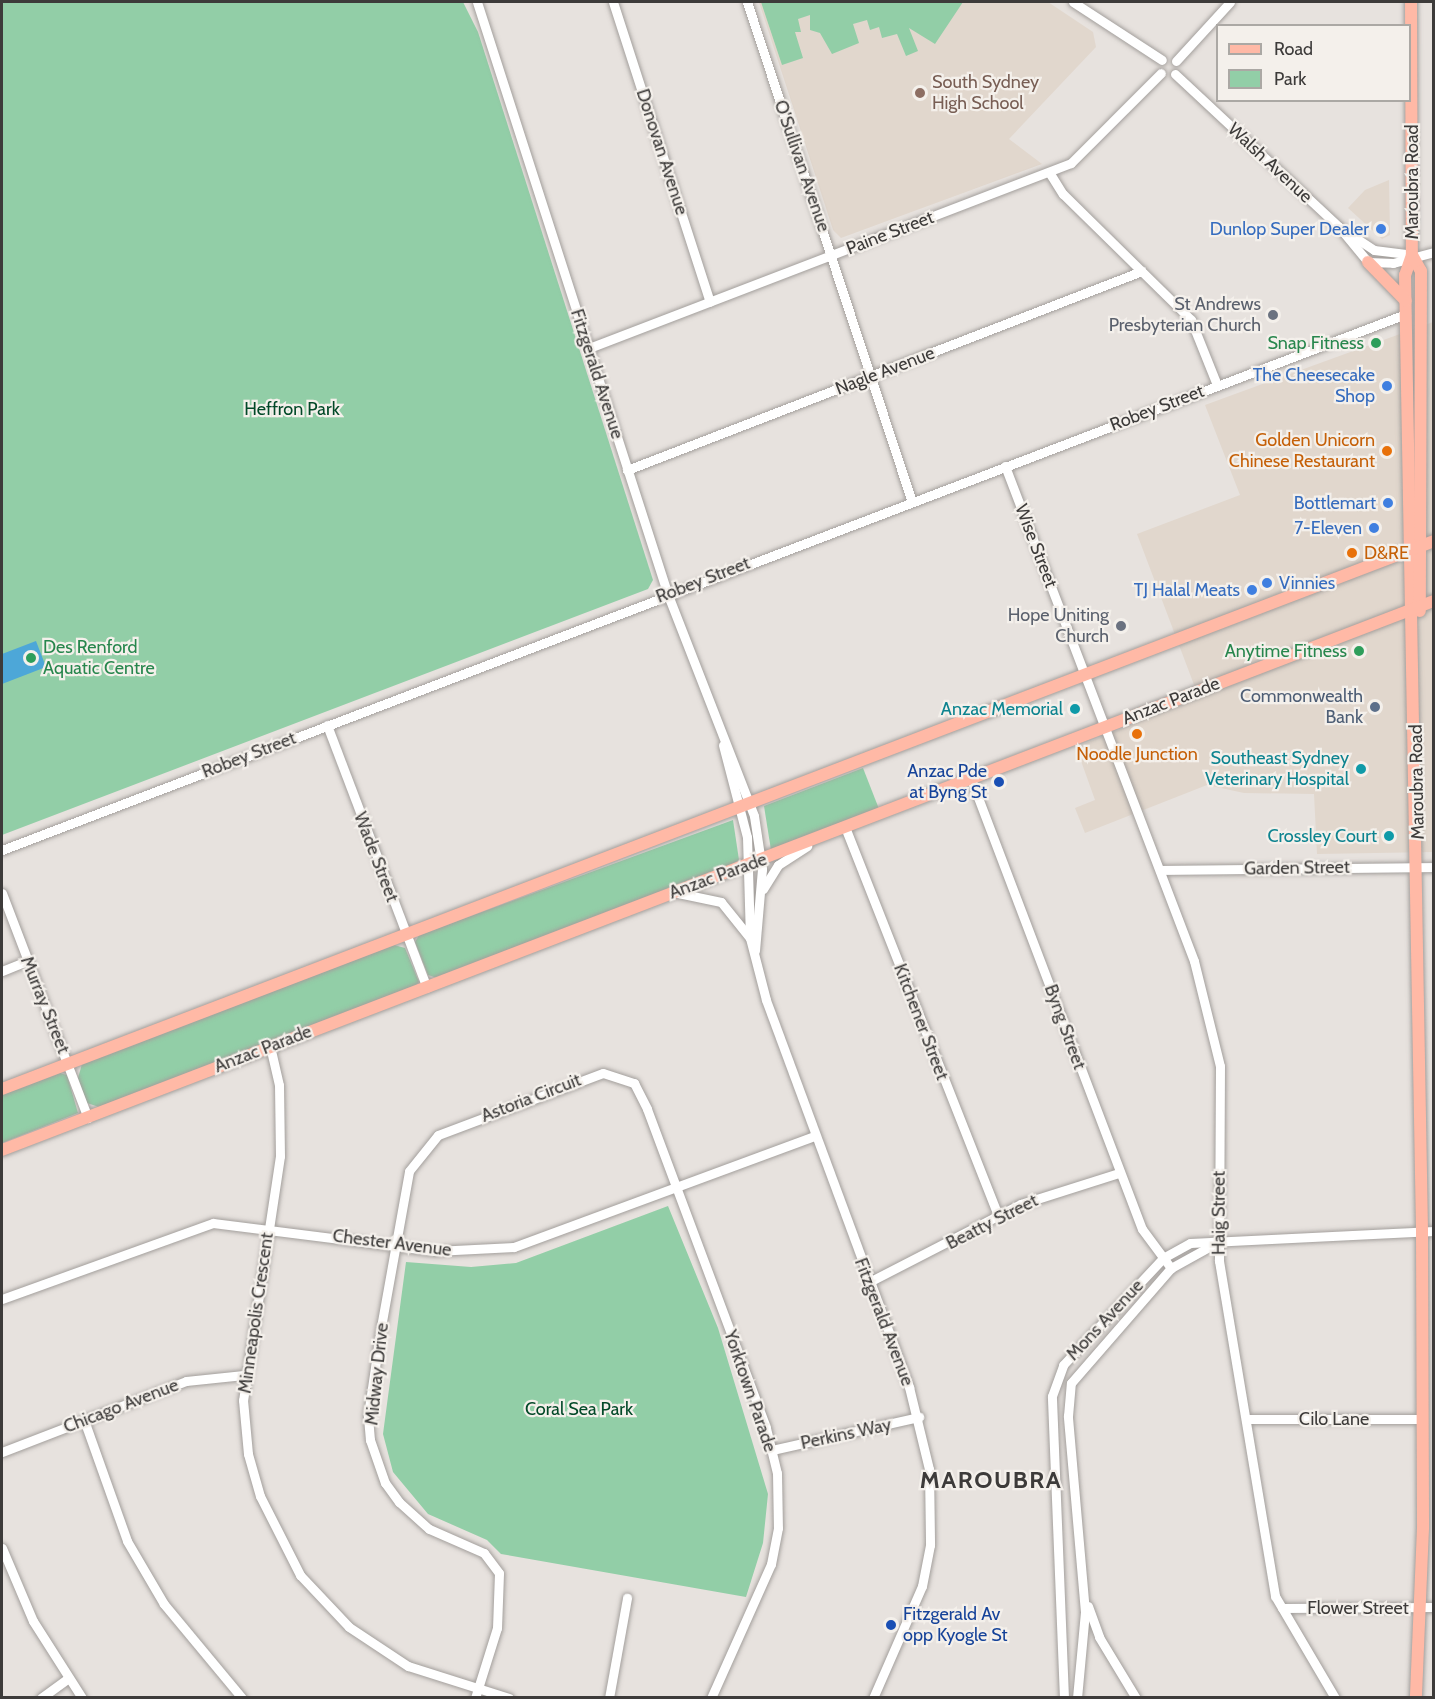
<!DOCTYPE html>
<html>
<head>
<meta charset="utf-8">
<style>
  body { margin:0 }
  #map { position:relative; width:1435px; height:1699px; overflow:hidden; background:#e7e2de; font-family:Cabin,sans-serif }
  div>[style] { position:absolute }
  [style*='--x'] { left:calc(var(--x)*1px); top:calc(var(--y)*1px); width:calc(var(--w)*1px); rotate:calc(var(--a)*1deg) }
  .built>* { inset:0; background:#e1d7cd }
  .green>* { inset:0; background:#92cea7 }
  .water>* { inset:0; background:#4da7d8 }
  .roads { filter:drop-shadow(0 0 2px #a39f9c) drop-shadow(0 0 2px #a39f9c) }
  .minor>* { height:9px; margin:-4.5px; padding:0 4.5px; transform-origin:4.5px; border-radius:4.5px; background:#fff }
  .major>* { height:12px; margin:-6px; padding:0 6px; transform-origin:6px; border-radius:6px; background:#ffb9a6 }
  .dots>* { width:16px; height:16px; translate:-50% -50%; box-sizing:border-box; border:3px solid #f4f0eb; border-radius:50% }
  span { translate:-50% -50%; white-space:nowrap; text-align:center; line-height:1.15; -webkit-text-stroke:4.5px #f4f0eb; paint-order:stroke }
  .education-label { font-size:18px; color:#785e54 }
  .left { translate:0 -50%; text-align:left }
  .street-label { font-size:18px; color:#3d3b3a }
  .shop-label { font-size:18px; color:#366cbe }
  .right { translate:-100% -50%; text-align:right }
  .worship-label { font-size:18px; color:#5b616d }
  .leisure-label { font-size:18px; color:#27864d }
  .park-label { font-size:18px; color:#024928 }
  .food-label { font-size:18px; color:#c56008 }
  .service-label { font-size:18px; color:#4e5e75 }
  .culture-label { font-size:18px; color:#0d838f }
  .transit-label { font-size:18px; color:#164399 }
  .district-label { font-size:24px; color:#3d3b3a; font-weight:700; letter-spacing:1.5px }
  .frame { position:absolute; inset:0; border:3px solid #3d3b3a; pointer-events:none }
  .legend { position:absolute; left:1216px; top:24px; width:195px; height:78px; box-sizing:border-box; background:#f4f0eb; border:2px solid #aba8a4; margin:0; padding:8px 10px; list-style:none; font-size:18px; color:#3d3b3a }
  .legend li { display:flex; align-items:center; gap:12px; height:30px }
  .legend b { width:30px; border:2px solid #aba8a4 }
</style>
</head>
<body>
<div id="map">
  <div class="built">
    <i style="clip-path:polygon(759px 2px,1048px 2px,1093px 32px,1096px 47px,1009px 139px,1042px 164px,841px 238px,833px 230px)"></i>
    <i style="clip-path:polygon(1389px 180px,1390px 235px,1382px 239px,1348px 208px,1365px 190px)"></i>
    <i style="clip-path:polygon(1433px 269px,1433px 852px,1317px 854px,1314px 794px,1244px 793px,1207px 785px,1085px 833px,1075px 808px,1095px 800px,1076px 747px,1199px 698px,1137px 534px,1240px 495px,1205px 405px,1433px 322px)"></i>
  </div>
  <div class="green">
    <i style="clip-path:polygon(2px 2px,463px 2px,478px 32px,653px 580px,648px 589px,2px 835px)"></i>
    <i style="clip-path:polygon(761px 2px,963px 2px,935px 44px,909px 28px,918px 51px,906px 56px,897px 34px,882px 38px,879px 27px,870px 30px,867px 20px,853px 24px,859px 43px,832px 54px,820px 33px,810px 30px,810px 15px,798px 19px,801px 32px,795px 32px,803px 58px,782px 65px)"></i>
    <i style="clip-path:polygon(863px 768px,879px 809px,771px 850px,764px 806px)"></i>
    <i style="clip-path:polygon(733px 820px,739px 860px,733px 864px,437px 978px,428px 975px,415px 942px,419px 935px)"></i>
    <i style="clip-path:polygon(394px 945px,405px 948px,419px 982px,415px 987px,99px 1107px,87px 1103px,78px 1078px,82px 1064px)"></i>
    <i style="clip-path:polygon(56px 1072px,67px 1075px,78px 1113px,2px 1143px,2px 1094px)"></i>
    <i style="clip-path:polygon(668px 1206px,718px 1328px,768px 1494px,763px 1543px,746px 1597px,501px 1554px,487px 1540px,428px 1514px,393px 1472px,383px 1434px,406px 1262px,471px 1267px,516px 1263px)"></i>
  </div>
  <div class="water">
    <i style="clip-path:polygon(36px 641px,46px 667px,2px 684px,2px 654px)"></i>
  </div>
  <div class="roads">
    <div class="minor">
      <i style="--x:477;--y:2;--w:623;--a:72.15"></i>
      <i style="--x:668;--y:595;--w:237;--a:68.7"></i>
      <i style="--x:754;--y:816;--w:54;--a:81.4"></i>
      <i style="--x:762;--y:869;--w:82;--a:94.9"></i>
      <i style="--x:613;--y:2;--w:315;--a:72.1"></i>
      <i style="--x:747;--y:2;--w:527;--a:71.74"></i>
      <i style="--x:1073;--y:2;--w:106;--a:33.1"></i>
      <i style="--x:1176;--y:61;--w:80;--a:-47.5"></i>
      <i style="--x:1175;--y:74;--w:224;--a:43"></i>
      <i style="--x:1339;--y:227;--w:45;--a:50.4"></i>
      <i style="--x:1368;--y:262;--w:25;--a:2"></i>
      <i style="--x:1393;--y:263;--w:42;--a:-15"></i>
      <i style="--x:1049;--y:172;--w:26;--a:58"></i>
      <i style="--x:1063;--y:194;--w:180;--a:44.5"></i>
      <i style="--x:1191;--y:320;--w:70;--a:68.2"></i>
      <i style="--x:1339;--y:227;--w:42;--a:33.3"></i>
      <i style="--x:1374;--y:250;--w:38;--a:7"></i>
      <i style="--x:589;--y:348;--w:516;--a:-21"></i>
      <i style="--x:1071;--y:163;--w:127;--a:-45"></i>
      <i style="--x:1005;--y:466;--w:530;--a:69.1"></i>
      <i style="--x:1194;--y:961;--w:108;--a:76.1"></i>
      <i style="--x:1220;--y:1066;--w:195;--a:90.3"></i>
      <i style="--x:1219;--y:1261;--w:340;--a:80.5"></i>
      <i style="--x:1275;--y:1596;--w:118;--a:59.5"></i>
      <i style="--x:627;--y:470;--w:552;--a:-21.13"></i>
      <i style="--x:327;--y:725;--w:281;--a:69.2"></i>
      <i style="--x:723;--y:745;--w:95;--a:75.4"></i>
      <i style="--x:747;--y:837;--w:101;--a:88.3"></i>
      <i style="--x:750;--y:938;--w:64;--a:75.5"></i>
      <i style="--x:766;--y:1000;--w:413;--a:69.7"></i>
      <i style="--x:909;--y:1387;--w:84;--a:76.3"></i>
      <i style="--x:929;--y:1469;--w:76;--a:89.2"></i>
      <i style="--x:930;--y:1545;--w:42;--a:101"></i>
      <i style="--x:922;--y:1586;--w:122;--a:113.6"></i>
      <i style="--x:971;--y:779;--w:481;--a:69.2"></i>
      <i style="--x:1142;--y:1229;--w:49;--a:53.4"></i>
      <i style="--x:845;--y:827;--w:418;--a:68.5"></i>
      <i style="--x:2;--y:850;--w:1503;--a:-20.9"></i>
      <i style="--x:1161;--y:870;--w:273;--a:-0.6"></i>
      <i style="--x:763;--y:889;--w:28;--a:-58"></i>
      <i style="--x:778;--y:865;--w:35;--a:-33"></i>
      <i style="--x:2;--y:893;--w:241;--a:69.1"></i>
      <i style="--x:678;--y:893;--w:44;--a:11.8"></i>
      <i style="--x:721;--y:902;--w:46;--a:51.1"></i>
      <i style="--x:2;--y:971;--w:27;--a:-22"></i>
      <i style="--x:270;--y:1046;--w:40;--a:77"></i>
      <i style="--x:279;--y:1085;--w:71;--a:89.2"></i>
      <i style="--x:280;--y:1156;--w:247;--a:98.6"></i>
      <i style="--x:243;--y:1400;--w:54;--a:84.7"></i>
      <i style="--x:248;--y:1454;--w:44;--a:74.1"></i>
      <i style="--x:260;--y:1496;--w:89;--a:63.1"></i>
      <i style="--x:300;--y:1575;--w:71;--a:46.7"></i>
      <i style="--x:349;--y:1627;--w:71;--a:33.5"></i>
      <i style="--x:408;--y:1666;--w:106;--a:17.6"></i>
      <i style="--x:869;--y:1282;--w:171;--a:-27.2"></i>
      <i style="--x:1021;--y:1204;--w:103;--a:-17.6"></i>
      <i style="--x:2;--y:1299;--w:224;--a:-19.8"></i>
      <i style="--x:213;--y:1223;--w:224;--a:7.2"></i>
      <i style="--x:435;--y:1251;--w:79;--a:-2.9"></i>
      <i style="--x:514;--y:1247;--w:320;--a:-20.3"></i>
      <i style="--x:1246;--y:1419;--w:176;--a:0"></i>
      <i style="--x:84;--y:1420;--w:128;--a:70.4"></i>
      <i style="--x:127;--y:1541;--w:73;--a:59.6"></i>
      <i style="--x:164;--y:1604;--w:122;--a:50.3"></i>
      <i style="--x:772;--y:1450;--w:151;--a:-12.7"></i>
      <i style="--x:2;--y:1452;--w:197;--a:-21.1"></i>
      <i style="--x:186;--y:1381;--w:58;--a:-5.9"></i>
      <i style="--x:2;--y:1548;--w:79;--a:67"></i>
      <i style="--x:33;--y:1621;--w:91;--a:57.5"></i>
      <i style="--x:1088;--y:1606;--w:33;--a:70"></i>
      <i style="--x:1099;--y:1637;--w:71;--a:58.8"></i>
      <i style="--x:1282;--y:1608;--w:152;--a:-0.4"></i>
      <i style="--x:41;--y:1698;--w:34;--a:-36"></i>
      <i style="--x:475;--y:1698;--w:73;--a:-72.6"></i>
      <i style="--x:497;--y:1628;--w:55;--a:-87.9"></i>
      <i style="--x:499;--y:1573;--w:25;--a:-127"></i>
      <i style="--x:484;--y:1553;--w:60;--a:-156.4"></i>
      <i style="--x:429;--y:1529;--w:40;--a:-138"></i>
      <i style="--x:399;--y:1502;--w:24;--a:-126"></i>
      <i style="--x:385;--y:1483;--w:46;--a:-109.2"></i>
      <i style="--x:370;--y:1440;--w:25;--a:-95"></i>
      <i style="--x:368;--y:1415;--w:89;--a:-81.6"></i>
      <i style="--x:381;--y:1327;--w:158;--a:-79.8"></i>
      <i style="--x:409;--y:1171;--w:46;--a:-51.1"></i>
      <i style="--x:438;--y:1135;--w:176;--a:-20.6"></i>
      <i style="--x:603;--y:1073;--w:33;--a:18"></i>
      <i style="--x:634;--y:1083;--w:29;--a:63"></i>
      <i style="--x:647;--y:1109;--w:340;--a:69.5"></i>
      <i style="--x:766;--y:1428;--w:46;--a:76.3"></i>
      <i style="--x:777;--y:1473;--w:55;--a:89"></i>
      <i style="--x:778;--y:1528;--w:37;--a:101"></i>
      <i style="--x:771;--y:1564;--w:147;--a:114.1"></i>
      <i style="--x:609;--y:1698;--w:102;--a:-79.8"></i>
      <i style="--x:1064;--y:1698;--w:302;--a:-92.3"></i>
      <i style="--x:1052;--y:1396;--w:33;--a:-70"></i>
      <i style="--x:1063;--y:1365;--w:146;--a:-46.9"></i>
      <i style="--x:1163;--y:1258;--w:31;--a:-29"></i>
      <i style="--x:1190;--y:1243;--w:244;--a:-2.8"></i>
      <i style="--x:1077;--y:1698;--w:86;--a:-84.7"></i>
      <i style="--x:1085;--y:1612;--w:197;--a:-95"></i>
      <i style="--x:1068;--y:1416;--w:33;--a:-85"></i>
      <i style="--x:1071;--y:1383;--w:152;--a:-49"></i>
      <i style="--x:1171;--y:1268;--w:54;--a:-29"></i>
    </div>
    <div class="major">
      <i style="--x:1411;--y:2;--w:253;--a:89.8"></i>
      <i style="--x:1412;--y:255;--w:21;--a:109"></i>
      <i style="--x:1405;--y:275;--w:957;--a:88.98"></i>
      <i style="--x:1422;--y:1232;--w:296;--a:89.8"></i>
      <i style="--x:1423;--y:1528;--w:170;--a:92.4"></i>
      <i style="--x:1412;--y:255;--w:18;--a:61"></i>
      <i style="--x:1421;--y:271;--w:340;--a:90.2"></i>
      <i style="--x:1368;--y:262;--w:54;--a:45.7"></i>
      <i style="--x:2;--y:1089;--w:1533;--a:-20.94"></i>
      <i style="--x:2;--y:1150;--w:1534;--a:-20.98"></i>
    </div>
  </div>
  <div class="dots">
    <i style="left:920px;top:93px;background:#8d6e63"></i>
    <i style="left:1381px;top:229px;background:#3f7fe0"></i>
    <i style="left:1273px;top:315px;background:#6b7280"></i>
    <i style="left:1376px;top:343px;background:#2e9e5b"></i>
    <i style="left:1387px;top:386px;background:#3f7fe0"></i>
    <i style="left:1387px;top:451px;background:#e8710a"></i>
    <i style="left:1388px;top:503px;background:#3f7fe0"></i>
    <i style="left:1374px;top:528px;background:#3f7fe0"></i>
    <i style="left:1352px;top:553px;background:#e8710a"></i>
    <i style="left:1267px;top:583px;background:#3f7fe0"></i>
    <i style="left:1252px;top:590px;background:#3f7fe0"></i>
    <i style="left:1121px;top:626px;background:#6b7280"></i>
    <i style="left:1359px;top:651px;background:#2e9e5b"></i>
    <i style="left:31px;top:658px;background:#2e9e5b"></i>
    <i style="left:1375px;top:707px;background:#5c6f8a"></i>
    <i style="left:1075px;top:709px;background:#0f9aa8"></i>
    <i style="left:1137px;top:734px;background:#e8710a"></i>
    <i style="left:1361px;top:769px;background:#0f9aa8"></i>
    <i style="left:999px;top:782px;background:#1a4fb4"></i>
    <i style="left:1389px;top:836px;background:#0f9aa8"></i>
    <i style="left:891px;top:1625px;background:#1a4fb4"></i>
  </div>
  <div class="education-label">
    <span class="left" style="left:932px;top:93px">South Sydney<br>High School</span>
  </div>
  <div class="street-label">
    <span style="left:662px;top:152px;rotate:72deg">Donovan Avenue</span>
    <span style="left:1270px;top:163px;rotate:43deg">Walsh Avenue</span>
    <span style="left:802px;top:166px;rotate:71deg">O'Sullivan Avenue</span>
    <span style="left:1412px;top:182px;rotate:-90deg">Maroubra Road</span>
    <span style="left:890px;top:233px;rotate:-21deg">Paine Street</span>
    <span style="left:885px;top:371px;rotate:-21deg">Nagle Avenue</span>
    <span style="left:597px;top:374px;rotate:72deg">Fitzgerald Avenue</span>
    <span style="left:1157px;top:408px;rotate:-21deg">Robey Street</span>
    <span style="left:1036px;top:546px;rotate:69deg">Wise Street</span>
    <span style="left:703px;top:580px;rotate:-21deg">Robey Street</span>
    <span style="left:1171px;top:701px;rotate:-21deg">Anzac Parade</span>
    <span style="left:249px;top:755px;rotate:-21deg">Robey Street</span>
    <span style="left:1417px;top:782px;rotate:-91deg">Maroubra Road</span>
    <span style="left:376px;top:857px;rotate:69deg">Wade Street</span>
    <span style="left:1297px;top:868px;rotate:-1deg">Garden Street</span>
    <span style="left:718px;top:876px;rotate:-20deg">Anzac Parade</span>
    <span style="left:45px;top:1005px;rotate:68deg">Murray Street</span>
    <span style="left:921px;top:1022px;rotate:69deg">Kitchener Street</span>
    <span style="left:1065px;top:1027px;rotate:70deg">Byng Street</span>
    <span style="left:263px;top:1049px;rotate:-21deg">Anzac Parade</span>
    <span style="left:531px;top:1098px;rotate:-21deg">Astoria Circuit</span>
    <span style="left:1219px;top:1213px;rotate:-90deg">Haig Street</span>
    <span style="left:992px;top:1222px;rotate:-27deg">Beatty Street</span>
    <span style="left:392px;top:1243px;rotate:7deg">Chester Avenue</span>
    <span style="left:256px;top:1313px;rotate:-82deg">Minneapolis Crescent</span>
    <span style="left:1105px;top:1320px;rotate:-47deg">Mons Avenue</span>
    <span style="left:884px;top:1322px;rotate:69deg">Fitzgerald Avenue</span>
    <span style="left:377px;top:1374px;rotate:-84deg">Midway Drive</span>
    <span style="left:750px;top:1391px;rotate:71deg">Yorktown Parade</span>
    <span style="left:121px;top:1406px;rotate:-21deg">Chicago Avenue</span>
    <span style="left:1334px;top:1419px">Cilo Lane</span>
    <span style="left:846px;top:1434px;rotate:-12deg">Perkins Way</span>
    <span style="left:1358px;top:1608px">Flower Street</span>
  </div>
  <div class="shop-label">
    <span class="right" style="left:1369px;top:229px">Dunlop Super Dealer</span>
    <span class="right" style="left:1375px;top:386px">The Cheesecake<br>Shop</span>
    <span class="right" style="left:1376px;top:503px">Bottlemart</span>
    <span class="right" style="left:1362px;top:528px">7-Eleven</span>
    <span class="left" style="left:1279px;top:583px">Vinnies</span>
    <span class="right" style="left:1240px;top:590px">TJ Halal Meats</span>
  </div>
  <div class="worship-label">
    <span class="right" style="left:1261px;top:315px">St Andrews<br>Presbyterian Church</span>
    <span class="right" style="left:1109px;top:626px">Hope Uniting<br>Church</span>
  </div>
  <div class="leisure-label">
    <span class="right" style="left:1364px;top:343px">Snap Fitness</span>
    <span class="left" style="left:43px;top:658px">Des Renford<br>Aquatic Centre</span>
    <span class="right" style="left:1347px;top:651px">Anytime Fitness</span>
  </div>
  <div class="park-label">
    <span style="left:292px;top:409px">Heffron Park</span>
    <span style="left:579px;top:1409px">Coral Sea Park</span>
  </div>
  <div class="food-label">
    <span class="right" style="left:1375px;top:451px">Golden Unicorn<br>Chinese Restaurant</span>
    <span class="left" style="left:1364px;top:553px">D&amp;RE</span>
    <span style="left:1137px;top:754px">Noodle Junction</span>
  </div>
  <div class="service-label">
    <span class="right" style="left:1363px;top:707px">Commonwealth<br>Bank</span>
  </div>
  <div class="culture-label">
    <span class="right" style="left:1063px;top:709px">Anzac Memorial</span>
    <span class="right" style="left:1349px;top:769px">Southeast Sydney<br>Veterinary Hospital</span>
    <span class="right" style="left:1377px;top:836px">Crossley Court</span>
  </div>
  <div class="transit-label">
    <span class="right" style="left:987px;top:782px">Anzac Pde<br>at Byng St</span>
    <span class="left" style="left:903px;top:1625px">Fitzgerald Av<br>opp Kyogle St</span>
  </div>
  <div class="district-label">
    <span style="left:991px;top:1480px">MAROUBRA</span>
  </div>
  <div class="frame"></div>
  <ul class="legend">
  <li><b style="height:8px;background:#ffb9a6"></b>Road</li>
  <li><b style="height:16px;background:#92cea7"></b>Park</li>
  </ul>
</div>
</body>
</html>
